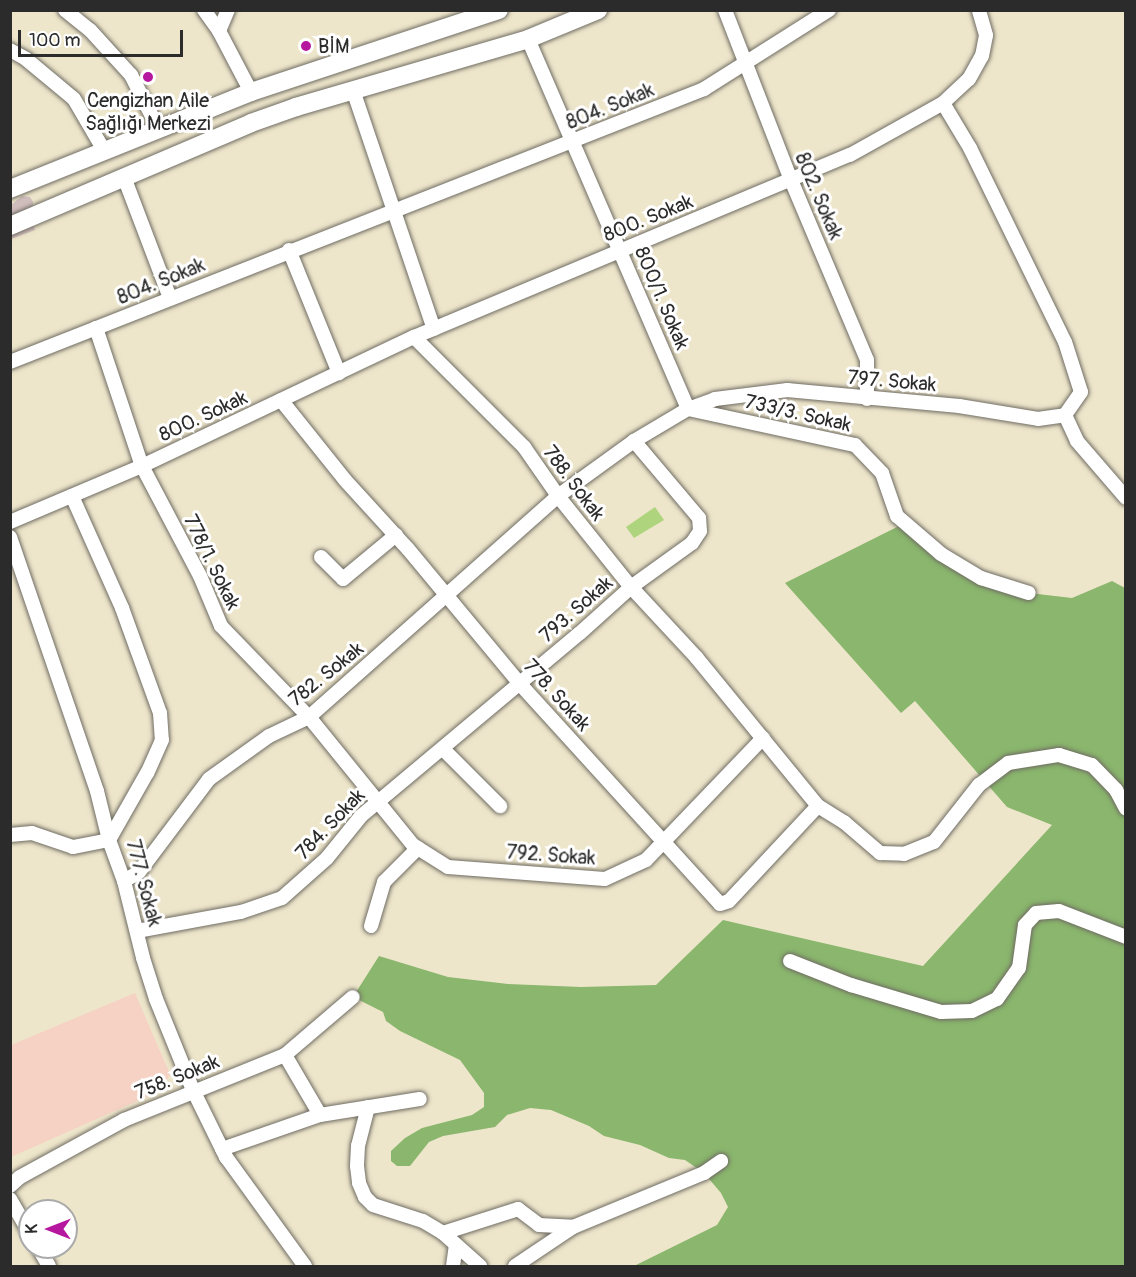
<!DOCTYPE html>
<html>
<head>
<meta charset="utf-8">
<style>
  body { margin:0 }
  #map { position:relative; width:1136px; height:1277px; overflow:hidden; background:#eee6cb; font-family:Pangolin,sans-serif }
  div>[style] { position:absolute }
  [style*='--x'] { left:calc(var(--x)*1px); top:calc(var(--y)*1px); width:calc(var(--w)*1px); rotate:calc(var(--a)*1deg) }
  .built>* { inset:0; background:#f6d2c4 }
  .industrial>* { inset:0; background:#d1bfbe }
  .green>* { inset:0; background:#aed47e }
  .forest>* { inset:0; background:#8ab66d }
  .roads { filter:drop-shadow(0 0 2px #6f6c63) drop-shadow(0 0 2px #6f6c63) }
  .minor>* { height:14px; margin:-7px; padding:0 7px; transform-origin:7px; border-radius:7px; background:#fff }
  .secondary>* { height:18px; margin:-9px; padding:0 9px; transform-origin:9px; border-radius:9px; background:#fff }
  .dots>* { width:16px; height:16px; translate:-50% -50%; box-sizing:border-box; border:3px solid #fff; border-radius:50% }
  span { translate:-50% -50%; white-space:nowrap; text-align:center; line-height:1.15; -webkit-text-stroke:6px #fff; paint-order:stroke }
  .poi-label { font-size:20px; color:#2b2b2b }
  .left { translate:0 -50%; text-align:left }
  .street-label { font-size:20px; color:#2b2b2b }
  .frame { position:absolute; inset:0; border:12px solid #2b2b2b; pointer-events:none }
  .north { position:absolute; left:18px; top:1199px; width:60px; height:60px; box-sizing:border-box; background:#fff; border:2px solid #aaa; border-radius:50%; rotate:270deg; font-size:16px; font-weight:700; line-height:24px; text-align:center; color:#2b2b2b }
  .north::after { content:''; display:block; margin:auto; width:21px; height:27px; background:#b5179e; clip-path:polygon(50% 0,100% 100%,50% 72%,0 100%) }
  .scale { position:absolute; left:18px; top:30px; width:165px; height:27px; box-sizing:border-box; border:3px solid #2b2b2b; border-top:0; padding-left:8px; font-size:18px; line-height:21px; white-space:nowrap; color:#2b2b2b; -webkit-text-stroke:4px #fff; paint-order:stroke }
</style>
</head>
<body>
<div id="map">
  <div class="built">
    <i style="clip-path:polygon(135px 993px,170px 1074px,162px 1090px,11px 1157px,11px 1045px)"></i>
  </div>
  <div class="industrial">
    <i style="clip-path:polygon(22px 196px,30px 197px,33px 202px,32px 222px,35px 230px,11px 239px,11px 205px)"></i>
  </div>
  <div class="green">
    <i style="clip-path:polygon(655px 507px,664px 520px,634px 538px,626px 527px)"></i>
  </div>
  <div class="forest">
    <i style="clip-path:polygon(905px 523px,941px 554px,1029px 593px,1072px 598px,1112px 581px,1125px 588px,1125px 1266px,634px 1266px,717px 1225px,728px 1207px,721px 1193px,704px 1173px,685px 1160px,669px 1158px,640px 1145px,604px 1136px,589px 1126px,551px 1110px,530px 1108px,507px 1115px,495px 1127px,443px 1136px,429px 1142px,410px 1166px,397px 1166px,391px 1161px,391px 1151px,405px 1138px,422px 1128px,472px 1115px,484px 1107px,484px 1093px,460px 1060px,400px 1031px,386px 1021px,383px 1012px,353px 997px,379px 956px,448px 977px,508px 984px,581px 987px,656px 985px,723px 920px,923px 966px,1052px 825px,1007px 807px,915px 701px,901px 713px,785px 583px)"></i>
  </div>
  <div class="roads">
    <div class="minor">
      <i style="--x:65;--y:10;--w:32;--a:39"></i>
      <i style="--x:90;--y:30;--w:61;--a:47.7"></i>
      <i style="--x:131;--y:75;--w:62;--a:63"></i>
      <i style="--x:204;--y:10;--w:26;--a:54"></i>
      <i style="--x:219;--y:31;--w:69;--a:62.3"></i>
      <i style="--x:725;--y:10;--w:182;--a:68.8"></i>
      <i style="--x:791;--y:180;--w:195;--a:67.1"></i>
      <i style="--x:867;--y:360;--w:39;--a:90"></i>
      <i style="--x:219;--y:31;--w:23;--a:-67"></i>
      <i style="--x:528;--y:39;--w:403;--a:66.6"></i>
      <i style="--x:688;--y:409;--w:29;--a:-20"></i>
      <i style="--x:715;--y:399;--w:73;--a:-7.1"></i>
      <i style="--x:787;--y:390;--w:173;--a:5.3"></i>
      <i style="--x:959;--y:406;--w:80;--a:9.3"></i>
      <i style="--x:1038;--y:419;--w:27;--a:-8"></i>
      <i style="--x:1065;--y:415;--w:28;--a:-55"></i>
      <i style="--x:1081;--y:392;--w:52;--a:-107.7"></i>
      <i style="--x:1065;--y:342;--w:216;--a:-116.1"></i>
      <i style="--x:970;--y:148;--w:52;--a:-121"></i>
      <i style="--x:10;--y:50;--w:18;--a:29"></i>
      <i style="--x:26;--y:59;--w:62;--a:39.8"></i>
      <i style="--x:74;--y:99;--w:61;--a:59.7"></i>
      <i style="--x:354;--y:93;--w:249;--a:71.3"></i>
      <i style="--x:124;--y:177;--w:129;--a:69.2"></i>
      <i style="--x:289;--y:250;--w:133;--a:67.9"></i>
      <i style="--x:96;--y:328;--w:145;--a:71.6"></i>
      <i style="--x:142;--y:466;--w:124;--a:62.2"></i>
      <i style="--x:200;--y:576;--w:54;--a:67.2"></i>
      <i style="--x:221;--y:626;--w:127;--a:46"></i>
      <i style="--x:309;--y:717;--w:165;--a:50.9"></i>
      <i style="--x:413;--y:845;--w:41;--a:32.2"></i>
      <i style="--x:448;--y:867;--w:157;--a:4.4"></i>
      <i style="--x:605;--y:879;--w:45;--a:-24.9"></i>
      <i style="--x:646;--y:860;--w:169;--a:-46.2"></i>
      <i style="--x:414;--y:337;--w:156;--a:45"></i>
      <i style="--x:524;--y:447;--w:60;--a:55.2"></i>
      <i style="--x:558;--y:496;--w:117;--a:51.3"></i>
      <i style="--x:631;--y:587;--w:96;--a:47.1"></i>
      <i style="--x:696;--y:657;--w:193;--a:50.7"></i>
      <i style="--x:818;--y:806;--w:31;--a:32"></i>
      <i style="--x:844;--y:822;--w:48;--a:40.7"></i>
      <i style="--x:880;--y:853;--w:24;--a:2"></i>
      <i style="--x:904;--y:854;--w:32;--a:-22"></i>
      <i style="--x:934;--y:842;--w:73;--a:-51.7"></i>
      <i style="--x:979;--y:785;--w:36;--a:-37"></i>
      <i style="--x:1008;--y:763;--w:52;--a:-8.9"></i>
      <i style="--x:1059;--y:755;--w:34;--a:17"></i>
      <i style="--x:1092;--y:765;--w:35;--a:46"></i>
      <i style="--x:1116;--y:790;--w:21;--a:62"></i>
      <i style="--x:10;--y:362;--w:746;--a:-21.47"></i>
      <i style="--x:704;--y:89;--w:148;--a:-32.3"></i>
      <i style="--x:281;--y:400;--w:102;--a:51.3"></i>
      <i style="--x:345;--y:480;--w:93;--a:47.6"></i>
      <i style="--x:408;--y:549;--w:175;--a:50.3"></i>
      <i style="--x:520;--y:684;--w:297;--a:47.7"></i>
      <i style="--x:720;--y:904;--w:9;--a:-18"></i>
      <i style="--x:729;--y:901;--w:130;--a:-46.9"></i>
      <i style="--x:1065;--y:415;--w:29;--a:65"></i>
      <i style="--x:1077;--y:441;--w:75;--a:49.3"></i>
      <i style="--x:72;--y:496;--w:123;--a:65.9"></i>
      <i style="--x:122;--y:608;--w:112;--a:70.1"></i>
      <i style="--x:160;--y:713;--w:27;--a:86"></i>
      <i style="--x:162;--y:740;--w:36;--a:114"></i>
      <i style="--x:147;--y:773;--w:77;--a:119.6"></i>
      <i style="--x:109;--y:840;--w:44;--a:69.9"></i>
      <i style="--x:124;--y:881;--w:79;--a:76.1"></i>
      <i style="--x:143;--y:958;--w:43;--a:72.4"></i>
      <i style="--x:156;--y:999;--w:98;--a:67.9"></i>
      <i style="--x:193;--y:1090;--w:75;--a:63.8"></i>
      <i style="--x:226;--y:1157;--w:135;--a:54.1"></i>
      <i style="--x:10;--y:522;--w:143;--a:-23"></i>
      <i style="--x:142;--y:466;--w:301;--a:-25.4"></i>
      <i style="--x:414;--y:337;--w:472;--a:-22.7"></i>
      <i style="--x:850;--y:155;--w:107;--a:-29.2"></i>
      <i style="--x:943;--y:103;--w:35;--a:-43"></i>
      <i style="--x:969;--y:79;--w:26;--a:-61"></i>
      <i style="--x:982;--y:56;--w:21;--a:-79"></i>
      <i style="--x:986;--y:35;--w:26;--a:-106"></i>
      <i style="--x:10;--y:537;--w:268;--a:71.1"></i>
      <i style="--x:97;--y:791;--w:50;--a:76.2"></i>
      <i style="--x:109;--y:840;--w:37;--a:169"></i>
      <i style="--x:73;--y:847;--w:43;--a:-161.1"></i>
      <i style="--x:32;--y:833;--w:22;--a:175"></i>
      <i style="--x:321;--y:557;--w:31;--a:45"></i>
      <i style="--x:343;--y:579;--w:69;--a:-39.7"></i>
      <i style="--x:443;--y:749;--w:81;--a:45"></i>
      <i style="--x:124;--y:881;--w:17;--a:-31"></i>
      <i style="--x:139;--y:872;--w:116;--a:-53"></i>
      <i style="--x:209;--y:779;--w:74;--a:-35.6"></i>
      <i style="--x:269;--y:736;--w:44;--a:-25.4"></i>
      <i style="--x:309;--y:717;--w:333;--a:-41.6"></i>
      <i style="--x:558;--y:496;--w:94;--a:-35.9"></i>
      <i style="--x:634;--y:441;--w:63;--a:-30.7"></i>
      <i style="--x:688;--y:409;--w:171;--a:12.2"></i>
      <i style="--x:855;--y:445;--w:39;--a:46"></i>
      <i style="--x:882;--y:473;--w:46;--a:70.8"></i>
      <i style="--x:897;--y:516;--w:58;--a:40.8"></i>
      <i style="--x:941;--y:554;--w:47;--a:31"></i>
      <i style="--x:981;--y:578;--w:50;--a:17.4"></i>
      <i style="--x:371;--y:926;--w:46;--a:-73.5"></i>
      <i style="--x:384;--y:882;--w:48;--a:-45"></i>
      <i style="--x:137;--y:931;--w:106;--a:-10.4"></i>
      <i style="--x:241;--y:912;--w:43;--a:-18.9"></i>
      <i style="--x:282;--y:898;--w:60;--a:-41.6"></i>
      <i style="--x:327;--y:858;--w:54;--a:-51"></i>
      <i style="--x:361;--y:816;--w:285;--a:-39.9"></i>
      <i style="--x:580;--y:633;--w:69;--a:-42"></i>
      <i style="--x:631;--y:587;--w:75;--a:-35.8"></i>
      <i style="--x:692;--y:543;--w:14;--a:-56"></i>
      <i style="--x:700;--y:531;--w:13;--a:-94"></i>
      <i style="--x:699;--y:518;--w:101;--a:-130.2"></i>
      <i style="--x:790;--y:961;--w:66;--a:21.5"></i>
      <i style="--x:851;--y:985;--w:94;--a:16.7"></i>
      <i style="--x:941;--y:1012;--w:31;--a:-2"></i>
      <i style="--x:972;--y:1011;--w:28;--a:-26"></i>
      <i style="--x:997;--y:999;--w:38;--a:-55"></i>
      <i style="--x:1019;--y:968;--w:43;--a:-82.1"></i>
      <i style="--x:1025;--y:925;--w:16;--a:-47"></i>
      <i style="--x:1036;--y:913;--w:23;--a:-5"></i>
      <i style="--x:1059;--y:911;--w:72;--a:21.2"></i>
      <i style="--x:285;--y:1055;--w:69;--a:59.7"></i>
      <i style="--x:368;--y:1107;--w:40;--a:104.4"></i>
      <i style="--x:358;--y:1146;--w:20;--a:93"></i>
      <i style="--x:357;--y:1166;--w:17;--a:83"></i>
      <i style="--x:359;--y:1183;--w:15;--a:67"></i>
      <i style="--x:365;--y:1197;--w:11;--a:45"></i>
      <i style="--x:373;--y:1205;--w:52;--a:17.7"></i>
      <i style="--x:423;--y:1221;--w:23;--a:31"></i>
      <i style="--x:443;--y:1233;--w:50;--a:41.7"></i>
      <i style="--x:222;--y:1149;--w:104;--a:-19.1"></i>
      <i style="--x:320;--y:1115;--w:101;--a:-9.1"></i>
      <i style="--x:10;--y:1186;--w:13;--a:-42"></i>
      <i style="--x:20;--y:1177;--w:119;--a:-28.7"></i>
      <i style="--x:124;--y:1120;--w:174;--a:-22"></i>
      <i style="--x:285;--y:1055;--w:89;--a:-40.5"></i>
      <i style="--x:10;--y:1199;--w:39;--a:60"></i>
      <i style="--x:443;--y:1233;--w:79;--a:-17.7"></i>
      <i style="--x:518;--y:1209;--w:26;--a:37"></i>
      <i style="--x:539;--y:1225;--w:34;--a:3"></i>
      <i style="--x:38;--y:1247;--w:22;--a:60"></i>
      <i style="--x:453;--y:1266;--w:21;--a:-82"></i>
      <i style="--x:515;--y:1266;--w:70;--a:-33.9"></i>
      <i style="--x:573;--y:1227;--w:142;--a:-22.4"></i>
      <i style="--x:704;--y:1173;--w:21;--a:-35"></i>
    </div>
    <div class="secondary">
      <i style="--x:10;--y:189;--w:260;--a:-21.9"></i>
      <i style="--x:251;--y:92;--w:261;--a:-18.3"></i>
      <i style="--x:10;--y:226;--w:262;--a:-23.1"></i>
      <i style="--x:251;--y:123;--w:48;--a:-19.6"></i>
      <i style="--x:296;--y:107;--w:242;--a:-16.3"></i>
      <i style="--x:528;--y:39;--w:76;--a:-22.5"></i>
    </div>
  </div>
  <div class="dots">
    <i style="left:306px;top:46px;background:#b5179e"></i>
    <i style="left:148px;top:77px;background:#b5179e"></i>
  </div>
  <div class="poi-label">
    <span class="left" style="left:318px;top:46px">BİM</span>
    <span style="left:148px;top:112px">Cengizhan Aile<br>Sağlığı Merkezi</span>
  </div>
  <div class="street-label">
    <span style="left:610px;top:106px;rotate:-22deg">804. Sokak</span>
    <span style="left:819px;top:196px;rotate:67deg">802. Sokak</span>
    <span style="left:648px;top:218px;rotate:-22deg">800. Sokak</span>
    <span style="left:161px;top:281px;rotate:-22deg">804. Sokak</span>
    <span style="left:662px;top:298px;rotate:67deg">800/1. Sokak</span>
    <span style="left:892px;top:381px;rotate:5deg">797. Sokak</span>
    <span style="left:798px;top:413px;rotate:13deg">733/3. Sokak</span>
    <span style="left:203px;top:416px;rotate:-25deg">800. Sokak</span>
    <span style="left:574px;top:483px;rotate:53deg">788. Sokak</span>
    <span style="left:212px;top:562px;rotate:64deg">778/1. Sokak</span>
    <span style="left:576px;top:609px;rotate:-41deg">793. Sokak</span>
    <span style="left:326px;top:674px;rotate:-39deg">782. Sokak</span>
    <span style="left:557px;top:695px;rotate:48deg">778. Sokak</span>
    <span style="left:330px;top:824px;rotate:-46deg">784. Sokak</span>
    <span style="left:551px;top:855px;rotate:4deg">792. Sokak</span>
    <span style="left:144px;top:883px;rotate:75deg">777. Sokak</span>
    <span style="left:177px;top:1077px;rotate:-22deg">758. Sokak</span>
  </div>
  <div class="frame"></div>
  <div class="north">K</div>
  <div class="scale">100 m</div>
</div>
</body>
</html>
